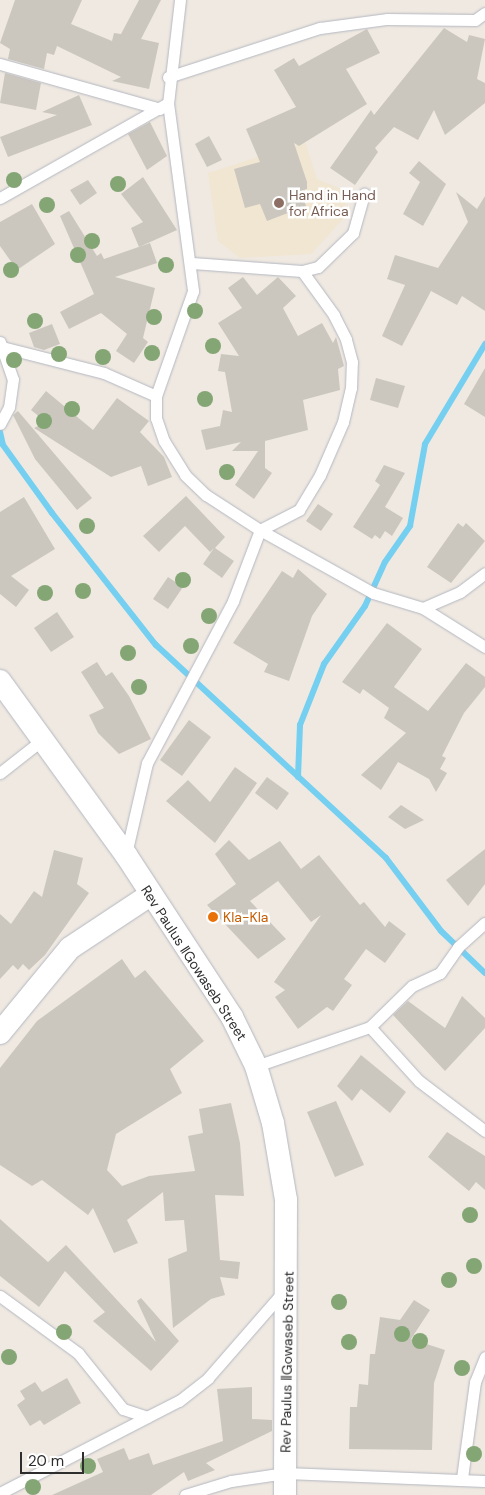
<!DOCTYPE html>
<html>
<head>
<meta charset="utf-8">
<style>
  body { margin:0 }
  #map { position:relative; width:485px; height:1495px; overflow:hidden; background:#efe9e1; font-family:"DM Sans",sans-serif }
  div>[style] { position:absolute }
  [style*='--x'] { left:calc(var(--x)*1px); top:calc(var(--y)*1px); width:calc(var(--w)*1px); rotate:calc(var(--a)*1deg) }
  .education>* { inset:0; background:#f0e6d1 }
  .stream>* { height:6px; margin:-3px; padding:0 3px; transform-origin:3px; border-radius:3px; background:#75cff0 }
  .building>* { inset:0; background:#cbc7bf }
  .roads { filter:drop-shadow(0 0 1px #b4b7c1) drop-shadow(0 0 1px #b4b7c1) }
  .lane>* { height:11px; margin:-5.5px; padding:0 5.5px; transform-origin:5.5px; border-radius:5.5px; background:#fff }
  .street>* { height:22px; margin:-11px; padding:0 11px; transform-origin:11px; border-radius:11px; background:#fff }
  .trees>* { width:16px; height:16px; margin:-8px; border-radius:50%; background:#84a574 }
  .dots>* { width:14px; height:14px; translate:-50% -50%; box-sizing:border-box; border:2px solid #fff; border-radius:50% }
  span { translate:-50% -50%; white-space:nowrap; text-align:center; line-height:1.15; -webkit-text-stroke:5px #fff; paint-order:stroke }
  .education-label { font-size:14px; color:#785e54 }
  .left { translate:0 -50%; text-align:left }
  .food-label { font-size:14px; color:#c56008 }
  .street-label { font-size:14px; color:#2e2e2e }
  .scale { position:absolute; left:20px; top:1452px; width:64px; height:22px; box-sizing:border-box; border:2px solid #2e2e2e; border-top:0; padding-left:6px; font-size:15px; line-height:18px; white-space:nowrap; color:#2e2e2e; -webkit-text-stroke:4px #fff; paint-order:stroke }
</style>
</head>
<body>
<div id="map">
  <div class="education">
    <i style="clip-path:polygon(305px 142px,317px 179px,346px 191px,346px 216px,311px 254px,240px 258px,218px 241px,208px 173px)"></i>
  </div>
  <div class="stream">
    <i style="--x:0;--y:432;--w:13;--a:77"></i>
    <i style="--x:3;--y:445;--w:84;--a:54.2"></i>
    <i style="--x:52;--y:513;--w:168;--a:51.8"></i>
    <i style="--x:156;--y:645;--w:313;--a:42.8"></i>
    <i style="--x:386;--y:858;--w:91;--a:53"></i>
    <i style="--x:441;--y:931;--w:61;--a:43.7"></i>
    <i style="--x:298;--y:777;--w:52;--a:-87.8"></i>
    <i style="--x:300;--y:725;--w:66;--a:-68.5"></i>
    <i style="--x:324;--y:664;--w:71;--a:-54.7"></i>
    <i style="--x:365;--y:606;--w:48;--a:-65.6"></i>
    <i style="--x:385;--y:562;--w:44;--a:-55.2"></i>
    <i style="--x:410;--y:526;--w:83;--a:-79.6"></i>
    <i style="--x:425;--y:444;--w:117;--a:-59"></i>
  </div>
  <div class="building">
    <i style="clip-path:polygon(15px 0,82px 0,71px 24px,112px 41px,114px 33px,121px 34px,139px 0,161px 0,141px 39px,159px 43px,149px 89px,112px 81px,121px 77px,57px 46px,54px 55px,47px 53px,44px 69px,8px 59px,10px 49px,0 43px)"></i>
    <i style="clip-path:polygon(444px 28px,467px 42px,469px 35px,485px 39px,477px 79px,485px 83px,485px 103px,445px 135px,434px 110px,418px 140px,394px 127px,375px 148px,378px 152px,355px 185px,330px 168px,371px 110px,374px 115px)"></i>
    <i style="clip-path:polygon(367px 29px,380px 53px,346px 69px,367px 104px,299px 146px,294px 143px,307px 182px,307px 189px,301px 191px,306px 206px,267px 221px,260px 204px,245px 208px,234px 169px,260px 162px,246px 129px,296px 107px,274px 70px,294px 58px,299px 66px)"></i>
    <i style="clip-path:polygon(5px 73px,41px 83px,36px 110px,0 103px)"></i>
    <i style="clip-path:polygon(79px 95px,92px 125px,8px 157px,0 137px,57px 115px,42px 112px)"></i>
    <i style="clip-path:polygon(150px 122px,167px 156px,147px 170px,128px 134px)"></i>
    <i style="clip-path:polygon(209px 136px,222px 160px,207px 167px,195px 144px)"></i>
    <i style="clip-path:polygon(419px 161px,446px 184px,423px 226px,403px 214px,420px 182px,409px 173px)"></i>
    <i style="clip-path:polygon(143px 177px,177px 230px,139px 247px,131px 228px,143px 222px,121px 194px)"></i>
    <i style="clip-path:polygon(88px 180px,97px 193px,80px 205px,70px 190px)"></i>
    <i style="clip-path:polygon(456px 192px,477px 209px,485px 196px,485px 311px,462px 296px,457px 305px,431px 291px,402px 346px,382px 336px,405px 285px,387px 279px,395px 255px,438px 268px,468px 222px)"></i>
    <i style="clip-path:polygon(32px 204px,55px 244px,17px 270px,0 246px,0 222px)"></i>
    <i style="clip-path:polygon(69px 211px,97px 256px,101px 253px,104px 259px,150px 243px,157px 263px,115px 277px,155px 288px,143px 338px,148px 342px,134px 363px,116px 351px,127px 334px,101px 313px,69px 329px,60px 312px,94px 294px,60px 216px)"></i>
    <i style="clip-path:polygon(243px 277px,257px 295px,278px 277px,296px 296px,283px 308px,298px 336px,322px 323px,333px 343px,336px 337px,344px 366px,338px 369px,340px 390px,303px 400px,308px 430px,265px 441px,265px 468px,272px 473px,254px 499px,235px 485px,258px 451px,232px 451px,241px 442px,206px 450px,201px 430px,220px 426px,223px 410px,232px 412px,225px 372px,218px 371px,221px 354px,239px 356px,218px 323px,242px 308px,228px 288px)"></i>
    <i style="clip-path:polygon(52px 324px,60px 344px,44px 350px,34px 347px,29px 333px)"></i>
    <i style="clip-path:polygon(485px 368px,485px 417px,464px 404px)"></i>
    <i style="clip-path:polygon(376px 378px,405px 386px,398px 408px,370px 400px)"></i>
    <i style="clip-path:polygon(46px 391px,93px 430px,117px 398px,149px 421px,140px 432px,164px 457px,172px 477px,148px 486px,141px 466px,111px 477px,34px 428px,46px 422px,31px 410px)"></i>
    <i style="clip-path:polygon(18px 411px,92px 498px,77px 510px,35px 459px,13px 415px)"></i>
    <i style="clip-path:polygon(384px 465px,405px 473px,385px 507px,403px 518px,392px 536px,385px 531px,380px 539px,375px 535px,372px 539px,353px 527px,380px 485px,375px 481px)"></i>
    <i style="clip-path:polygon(186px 496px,225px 537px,215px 548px,234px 561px,222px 578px,203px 564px,214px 548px,210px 552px,185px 526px,159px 552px,143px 536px)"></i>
    <i style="clip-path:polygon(24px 497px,55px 549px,11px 576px,29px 590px,16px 607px,0 594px,0 512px)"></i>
    <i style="clip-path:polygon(318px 504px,333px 514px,321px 531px,306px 521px)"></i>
    <i style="clip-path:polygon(458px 523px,463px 527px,466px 523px,485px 541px,451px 583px,427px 567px)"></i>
    <i style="clip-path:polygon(298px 569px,327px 594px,312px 616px,289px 681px,264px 672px,268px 664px,233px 643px,282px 571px,293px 578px)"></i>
    <i style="clip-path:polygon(168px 577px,183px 587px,168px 609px,153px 599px)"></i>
    <i style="clip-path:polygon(57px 612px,74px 637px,51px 652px,34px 628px)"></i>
    <i style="clip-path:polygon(387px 623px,422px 649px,394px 687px,428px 711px,466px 663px,485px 677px,485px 687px,464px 713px,442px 756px,446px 758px,440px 769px,447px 773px,436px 792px,429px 779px,398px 762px,381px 790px,361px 775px,406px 733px,384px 718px,389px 708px,363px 689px,360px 694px,342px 682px)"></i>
    <i style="clip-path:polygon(97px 662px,106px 676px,112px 672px,129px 696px,151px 739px,119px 754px,98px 733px,89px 715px,104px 708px,81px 672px)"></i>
    <i style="clip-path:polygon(189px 720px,211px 737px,182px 776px,160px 760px)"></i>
    <i style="clip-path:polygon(235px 767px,257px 783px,215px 843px,166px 801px,188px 780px,210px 802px)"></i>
    <i style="clip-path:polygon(267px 777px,289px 793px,277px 810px,255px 793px)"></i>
    <i style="clip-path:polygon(401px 805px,424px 820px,405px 829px,388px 817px)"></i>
    <i style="clip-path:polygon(229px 840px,249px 860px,280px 841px,301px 869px,319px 855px,360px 905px,364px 902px,385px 927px,389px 921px,406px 934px,385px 963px,366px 949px,344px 979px,352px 985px,333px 1011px,327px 1007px,298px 1029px,275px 997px,285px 990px,274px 982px,321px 915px,311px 922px,278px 881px,250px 901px,286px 939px,258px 959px,207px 905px,236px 884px,215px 854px)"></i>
    <i style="clip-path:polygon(485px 849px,485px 884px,468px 906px,446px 880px)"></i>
    <i style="clip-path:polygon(54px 850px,83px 858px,77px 884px,89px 893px,45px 955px,29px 970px,23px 964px,18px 970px,13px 965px,0 979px,0 914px,11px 924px,34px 891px,42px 897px)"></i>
    <i style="clip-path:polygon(122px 959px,135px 978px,145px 970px,204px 1041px,170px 1069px,182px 1093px,116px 1134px,107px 1170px,122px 1186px,149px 1176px,195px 1171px,188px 1136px,203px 1133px,199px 1109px,231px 1103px,240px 1143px,244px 1196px,215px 1195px,220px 1260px,240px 1262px,238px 1279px,220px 1277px,225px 1295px,211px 1299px,173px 1328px,168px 1259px,187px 1251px,184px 1220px,165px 1221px,163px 1192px,127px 1220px,138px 1243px,114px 1253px,93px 1208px,88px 1215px,42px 1180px,32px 1186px,0 1165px,0 1068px,37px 1021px)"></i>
    <i style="clip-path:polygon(462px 996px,485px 1018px,485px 1028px,445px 1071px,393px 1015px,408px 1001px,445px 1028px)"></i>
    <i style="clip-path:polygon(361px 1055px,406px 1092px,390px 1113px,361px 1089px,352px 1101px,337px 1086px)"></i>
    <i style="clip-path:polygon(336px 1101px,364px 1165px,335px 1177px,307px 1112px)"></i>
    <i style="clip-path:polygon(447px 1132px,485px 1156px,485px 1190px,476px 1182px,469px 1191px,428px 1157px)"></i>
    <i style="clip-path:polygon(0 1219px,48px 1262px,66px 1245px,156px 1342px,137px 1301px,141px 1298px,179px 1341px,151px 1371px,93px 1321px,105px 1312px,65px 1271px,39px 1307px,0 1276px)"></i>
    <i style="clip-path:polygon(414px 1300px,430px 1310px,411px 1339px,445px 1350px,434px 1383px,432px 1450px,349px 1449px,350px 1407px,357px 1407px,359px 1384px,368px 1385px,370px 1354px,375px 1354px,380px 1317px,400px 1320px)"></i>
    <i style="clip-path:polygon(67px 1378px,81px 1403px,44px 1425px,40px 1420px,30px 1426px,17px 1405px,25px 1399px,20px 1391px,35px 1382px,42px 1392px)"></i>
    <i style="clip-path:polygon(252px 1387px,252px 1419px,272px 1420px,272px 1431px,206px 1463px,215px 1470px,188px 1481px,184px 1472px,151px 1495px,52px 1495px,103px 1472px,97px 1459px,124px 1448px,129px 1460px,149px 1453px,153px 1465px,223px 1441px,217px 1389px)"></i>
  </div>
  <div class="roads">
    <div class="lane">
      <i style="--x:180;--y:0;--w:104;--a:96.6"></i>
      <i style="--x:168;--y:103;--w:190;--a:82.4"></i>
      <i style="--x:193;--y:291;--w:111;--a:109.4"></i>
      <i style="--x:156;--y:396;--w:22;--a:90"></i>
      <i style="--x:156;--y:418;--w:24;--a:71"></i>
      <i style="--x:164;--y:441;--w:40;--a:58"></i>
      <i style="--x:185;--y:475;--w:29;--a:44"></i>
      <i style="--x:206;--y:495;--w:64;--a:32.9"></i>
      <i style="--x:260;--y:530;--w:129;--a:29.1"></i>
      <i style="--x:373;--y:593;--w:52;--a:16.7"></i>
      <i style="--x:423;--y:608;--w:73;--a:32.2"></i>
      <i style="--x:0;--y:64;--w:166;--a:15.7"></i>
      <i style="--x:168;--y:77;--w:160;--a:-17.9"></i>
      <i style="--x:320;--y:28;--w:68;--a:-7.7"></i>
      <i style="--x:387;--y:19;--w:88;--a:0.7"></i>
      <i style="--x:475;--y:20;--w:12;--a:-35"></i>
      <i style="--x:0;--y:198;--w:193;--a:-29.5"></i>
      <i style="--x:192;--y:263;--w:110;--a:4.2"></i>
      <i style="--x:302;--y:271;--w:16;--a:-14"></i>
      <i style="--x:318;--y:267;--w:49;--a:-44.2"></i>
      <i style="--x:353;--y:233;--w:41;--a:-74.2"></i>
      <i style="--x:0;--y:342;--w:39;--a:71"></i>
      <i style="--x:13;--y:379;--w:28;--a:98"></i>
      <i style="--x:9;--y:407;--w:19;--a:118"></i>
      <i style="--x:2;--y:347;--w:105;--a:14.3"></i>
      <i style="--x:104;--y:373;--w:57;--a:23.9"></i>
      <i style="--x:423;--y:608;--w:40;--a:-23.4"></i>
      <i style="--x:460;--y:592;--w:31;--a:-37"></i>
      <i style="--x:0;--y:773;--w:53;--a:-38.2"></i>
      <i style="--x:126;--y:854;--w:93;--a:-77"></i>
      <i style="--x:147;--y:763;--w:183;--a:-62"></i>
      <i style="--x:233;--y:601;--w:76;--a:-69.2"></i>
      <i style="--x:260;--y:530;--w:44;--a:-27.1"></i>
      <i style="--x:299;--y:510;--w:41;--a:-59"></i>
      <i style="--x:320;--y:475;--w:58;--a:-66.5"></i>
      <i style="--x:343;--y:422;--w:35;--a:-77"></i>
      <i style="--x:351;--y:388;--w:26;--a:-88"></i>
      <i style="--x:352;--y:362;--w:24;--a:-105"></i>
      <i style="--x:346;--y:339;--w:27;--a:-117"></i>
      <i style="--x:334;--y:315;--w:54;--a:-126"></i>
      <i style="--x:370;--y:1027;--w:73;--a:47.8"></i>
      <i style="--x:419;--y:1081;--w:83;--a:37.1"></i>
      <i style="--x:256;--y:1066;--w:120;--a:-18.9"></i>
      <i style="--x:370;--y:1027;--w:59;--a:-44.3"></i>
      <i style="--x:412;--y:986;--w:31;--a:-25"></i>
      <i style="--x:440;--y:973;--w:32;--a:-55"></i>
      <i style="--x:458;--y:947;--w:36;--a:-42"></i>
      <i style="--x:0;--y:1296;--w:97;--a:36.2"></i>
      <i style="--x:78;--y:1353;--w:72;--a:51.2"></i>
      <i style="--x:123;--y:1409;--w:25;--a:18"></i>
      <i style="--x:147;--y:1417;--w:36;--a:-27"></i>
      <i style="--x:179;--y:1401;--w:37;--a:-38"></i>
      <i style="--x:208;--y:1378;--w:114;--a:-48.9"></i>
      <i style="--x:462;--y:1478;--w:97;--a:-82.3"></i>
      <i style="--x:475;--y:1382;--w:27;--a:-68"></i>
      <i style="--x:0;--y:1493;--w:165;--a:-27.3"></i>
      <i style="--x:185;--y:1495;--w:48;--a:-16.9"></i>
      <i style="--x:231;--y:1481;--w:55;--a:-8.4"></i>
      <i style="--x:285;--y:1473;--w:200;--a:2.3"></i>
    </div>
    <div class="street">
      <i style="--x:0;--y:681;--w:215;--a:54.1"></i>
      <i style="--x:126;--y:855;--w:194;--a:56.8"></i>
      <i style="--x:232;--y:1017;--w:55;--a:63.9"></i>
      <i style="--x:256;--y:1066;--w:59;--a:73.4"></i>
      <i style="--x:273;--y:1123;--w:78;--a:80.4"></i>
      <i style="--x:286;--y:1200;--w:295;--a:90.2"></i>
      <i style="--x:0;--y:1033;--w:110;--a:-50.5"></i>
      <i style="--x:70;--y:948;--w:96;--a:-33.5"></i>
    </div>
  </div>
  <div class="trees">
    <i style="left:14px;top:180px"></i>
    <i style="left:118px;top:184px"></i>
    <i style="left:47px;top:205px"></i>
    <i style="left:92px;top:241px"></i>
    <i style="left:78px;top:255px"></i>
    <i style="left:166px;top:265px"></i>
    <i style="left:11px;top:270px"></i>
    <i style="left:195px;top:311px"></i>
    <i style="left:154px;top:317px"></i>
    <i style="left:35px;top:321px"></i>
    <i style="left:213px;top:346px"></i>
    <i style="left:152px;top:353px"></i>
    <i style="left:59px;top:354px"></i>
    <i style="left:103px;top:357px"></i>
    <i style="left:14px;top:360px"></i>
    <i style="left:205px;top:399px"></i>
    <i style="left:72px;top:409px"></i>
    <i style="left:44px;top:421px"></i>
    <i style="left:227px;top:472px"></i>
    <i style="left:87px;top:526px"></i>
    <i style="left:183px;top:580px"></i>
    <i style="left:83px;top:591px"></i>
    <i style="left:45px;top:593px"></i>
    <i style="left:209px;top:616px"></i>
    <i style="left:191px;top:646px"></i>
    <i style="left:128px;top:653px"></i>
    <i style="left:139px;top:687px"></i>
    <i style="left:470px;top:1215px"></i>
    <i style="left:474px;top:1266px"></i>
    <i style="left:449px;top:1280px"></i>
    <i style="left:339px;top:1302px"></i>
    <i style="left:64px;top:1332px"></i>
    <i style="left:402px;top:1334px"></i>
    <i style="left:420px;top:1341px"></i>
    <i style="left:349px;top:1342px"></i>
    <i style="left:9px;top:1357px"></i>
    <i style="left:462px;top:1368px"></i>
    <i style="left:474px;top:1454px"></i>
    <i style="left:88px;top:1466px"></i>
    <i style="left:33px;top:1487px"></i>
  </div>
  <div class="dots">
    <i style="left:279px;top:203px;background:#8d6e63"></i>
    <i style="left:213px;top:917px;background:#e8710a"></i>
  </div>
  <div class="education-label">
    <span class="left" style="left:289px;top:203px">Hand in Hand<br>for Africa</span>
  </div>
  <div class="food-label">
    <span class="left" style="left:223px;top:917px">Kla-Kla</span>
  </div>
  <div class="street-label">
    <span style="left:194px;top:963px;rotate:57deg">Rev Paulus ǁGowaseb Street</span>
    <span style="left:287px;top:1362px;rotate:-89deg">Rev Paulus ǁGowaseb Street</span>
  </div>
  <div class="scale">20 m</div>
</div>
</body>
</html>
